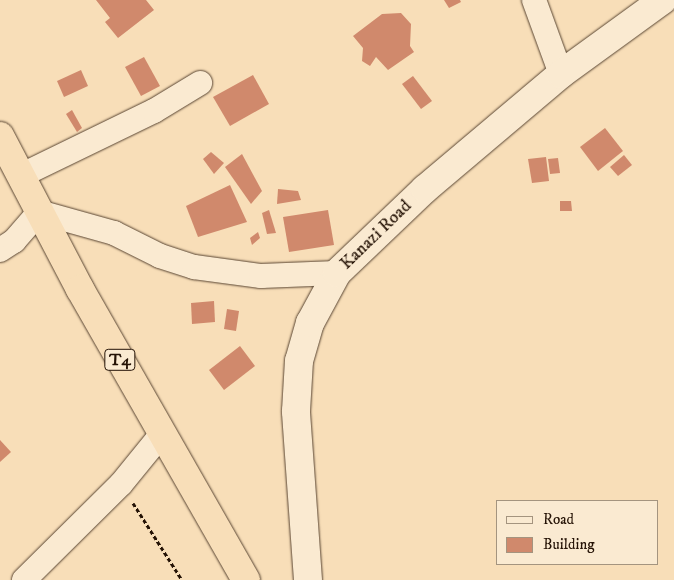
<!DOCTYPE html>
<html>
<head>
<meta charset="utf-8">
<style>
  body { margin:0 }
  #map { position:relative; width:674px; height:580px; overflow:hidden; background:#f8deb8; font-family:"IM FELL DW Pica",serif }
  div>[style] { position:absolute }
  [style*='--x'] { left:calc(var(--x)*1px); top:calc(var(--y)*1px); width:calc(var(--w)*1px); rotate:calc(var(--a)*1deg) }
  .building>* { inset:0; background:#d0896c }
  .path>* { height:3px; margin-top:-1.5px; transform-origin:0; background:repeating-linear-gradient(90deg,#241205 0 4px,transparent 0 6.5px) }
  .roads { filter:drop-shadow(0 0 1px #594532) drop-shadow(0 0 1px #594532) }
  .street>* { height:24px; margin:-12px; padding:0 12px; transform-origin:12px; border-radius:12px; background:#faead1 }
  .secondary>* { height:28px; margin:-14px; padding:0 14px; transform-origin:14px; border-radius:14px; background:#faead1 }
  .highway>* { height:28px; margin:-14px; padding:0 14px; transform-origin:14px; border-radius:14px; background:#f8deb8 }
  span { translate:-50% -50%; white-space:nowrap; text-align:center; line-height:1.15; -webkit-text-stroke:4px #faead1; paint-order:stroke }
  .shield-label span { padding:1px 4px; background:#faead1; border:1px solid; border-radius:4px; -webkit-text-stroke-width:0 }
  .shield-label { font-size:16px; color:#241205; font-weight:700 }
  .street-label { font-size:18px; color:#241205 }
  .legend { position:absolute; left:496px; top:500px; width:162px; height:65px; box-sizing:border-box; background:#faead1; border:1px solid #a4947f; margin:0; padding:6px 9px; list-style:none; font-size:15px; color:#241205 }
  .legend li { display:flex; align-items:center; gap:10px; height:25px }
  .legend b { width:25px; border:1px solid #a4947f }
</style>
</head>
<body>
<div id="map">
  <div class="building">
    <i style="clip-path:polygon(96px 0,146px 0,154px 10px,118px 38px,105px 22px,110px 18px)"></i>
    <i style="clip-path:polygon(444px 0,460px 0,461px 2px,449px 8px)"></i>
    <i style="clip-path:polygon(401px 13px,411px 24px,410px 46px,414px 52px,388px 70px,376px 57px,370px 66px,362px 61px,363px 48px,353px 36px,382px 14px)"></i>
    <i style="clip-path:polygon(144px 57px,160px 86px,141px 96px,125px 67px)"></i>
    <i style="clip-path:polygon(81px 70px,88px 86px,64px 97px,57px 81px)"></i>
    <i style="clip-path:polygon(253px 75px,269px 104px,230px 126px,213px 97px)"></i>
    <i style="clip-path:polygon(413px 76px,432px 101px,421px 109px,402px 84px)"></i>
    <i style="clip-path:polygon(72px 110px,82px 128px,77px 132px,66px 114px)"></i>
    <i style="clip-path:polygon(605px 128px,623px 151px,598px 171px,580px 147px)"></i>
    <i style="clip-path:polygon(211px 152px,224px 163px,214px 174px,203px 159px)"></i>
    <i style="clip-path:polygon(242px 154px,262px 191px,251px 204px,225px 167px)"></i>
    <i style="clip-path:polygon(624px 155px,632px 165px,618px 176px,610px 167px)"></i>
    <i style="clip-path:polygon(546px 157px,549px 181px,532px 183px,528px 159px)"></i>
    <i style="clip-path:polygon(558px 158px,560px 173px,550px 174px,548px 159px)"></i>
    <i style="clip-path:polygon(230px 185px,247px 222px,198px 237px,186px 206px)"></i>
    <i style="clip-path:polygon(278px 189px,298px 191px,301px 200px,277px 204px)"></i>
    <i style="clip-path:polygon(560px 201px,571px 201px,572px 211px,560px 211px)"></i>
    <i style="clip-path:polygon(269px 210px,276px 233px,267px 234px,262px 213px)"></i>
    <i style="clip-path:polygon(328px 210px,334px 245px,289px 252px,283px 217px)"></i>
    <i style="clip-path:polygon(258px 232px,260px 238px,252px 245px,250px 238px)"></i>
    <i style="clip-path:polygon(214px 301px,215px 322px,192px 324px,191px 303px)"></i>
    <i style="clip-path:polygon(227px 309px,239px 311px,236px 331px,224px 329px)"></i>
    <i style="clip-path:polygon(240px 346px,255px 366px,224px 390px,209px 370px)"></i>
    <i style="clip-path:polygon(0 440px,11px 452px,0 462px)"></i>
  </div>
  <div class="path">
    <i style="--x:133;--y:503;--w:91;--a:57.5"></i>
  </div>
  <div class="roads">
    <div class="street">
      <i style="--x:534;--y:0;--w:79;--a:70"></i>
      <i style="--x:20;--y:176;--w:149;--a:-25.9"></i>
      <i style="--x:154;--y:111;--w:54;--a:-31.3"></i>
      <i style="--x:0;--y:250;--w:17;--a:-33"></i>
      <i style="--x:14;--y:241;--w:38;--a:-49"></i>
      <i style="--x:39;--y:212;--w:78;--a:15.6"></i>
      <i style="--x:114;--y:233;--w:51;--a:26.6"></i>
      <i style="--x:160;--y:256;--w:36;--a:18"></i>
      <i style="--x:194;--y:267;--w:68;--a:7.7"></i>
      <i style="--x:261;--y:276;--w:76;--a:-2.3"></i>
      <i style="--x:24;--y:580;--w:136;--a:-44.7"></i>
      <i style="--x:121;--y:484;--w:63;--a:-50.8"></i>
    </div>
    <div class="secondary">
      <i style="--x:308;--y:580;--w:169;--a:-94.1"></i>
      <i style="--x:296;--y:411;--w:50;--a:-86.6"></i>
      <i style="--x:299;--y:361;--w:40;--a:-74"></i>
      <i style="--x:310;--y:323;--w:57;--a:-61.6"></i>
      <i style="--x:337;--y:273;--w:122;--a:-43.7"></i>
      <i style="--x:425;--y:189;--w:178;--a:-40.2"></i>
      <i style="--x:561;--y:74;--w:126;--a:-36"></i>
    </div>
    <div class="highway">
      <i style="--x:0;--y:136;--w:173;--a:62.4"></i>
      <i style="--x:80;--y:289;--w:335;--a:60.3"></i>
    </div>
  </div>
  <div class="shield-label">
    <span style="left:120px;top:360px">T4</span>
  </div>
  <div class="street-label">
    <span style="left:376px;top:235px;rotate:-44deg">Kanazi Road</span>
  </div>
  <ul class="legend">
  <li><b style="height:6px;background:#faead1"></b>Road</li>
  <li><b style="height:14px;background:#d0896c"></b>Building</li>
  </ul>
</div>
</body>
</html>
